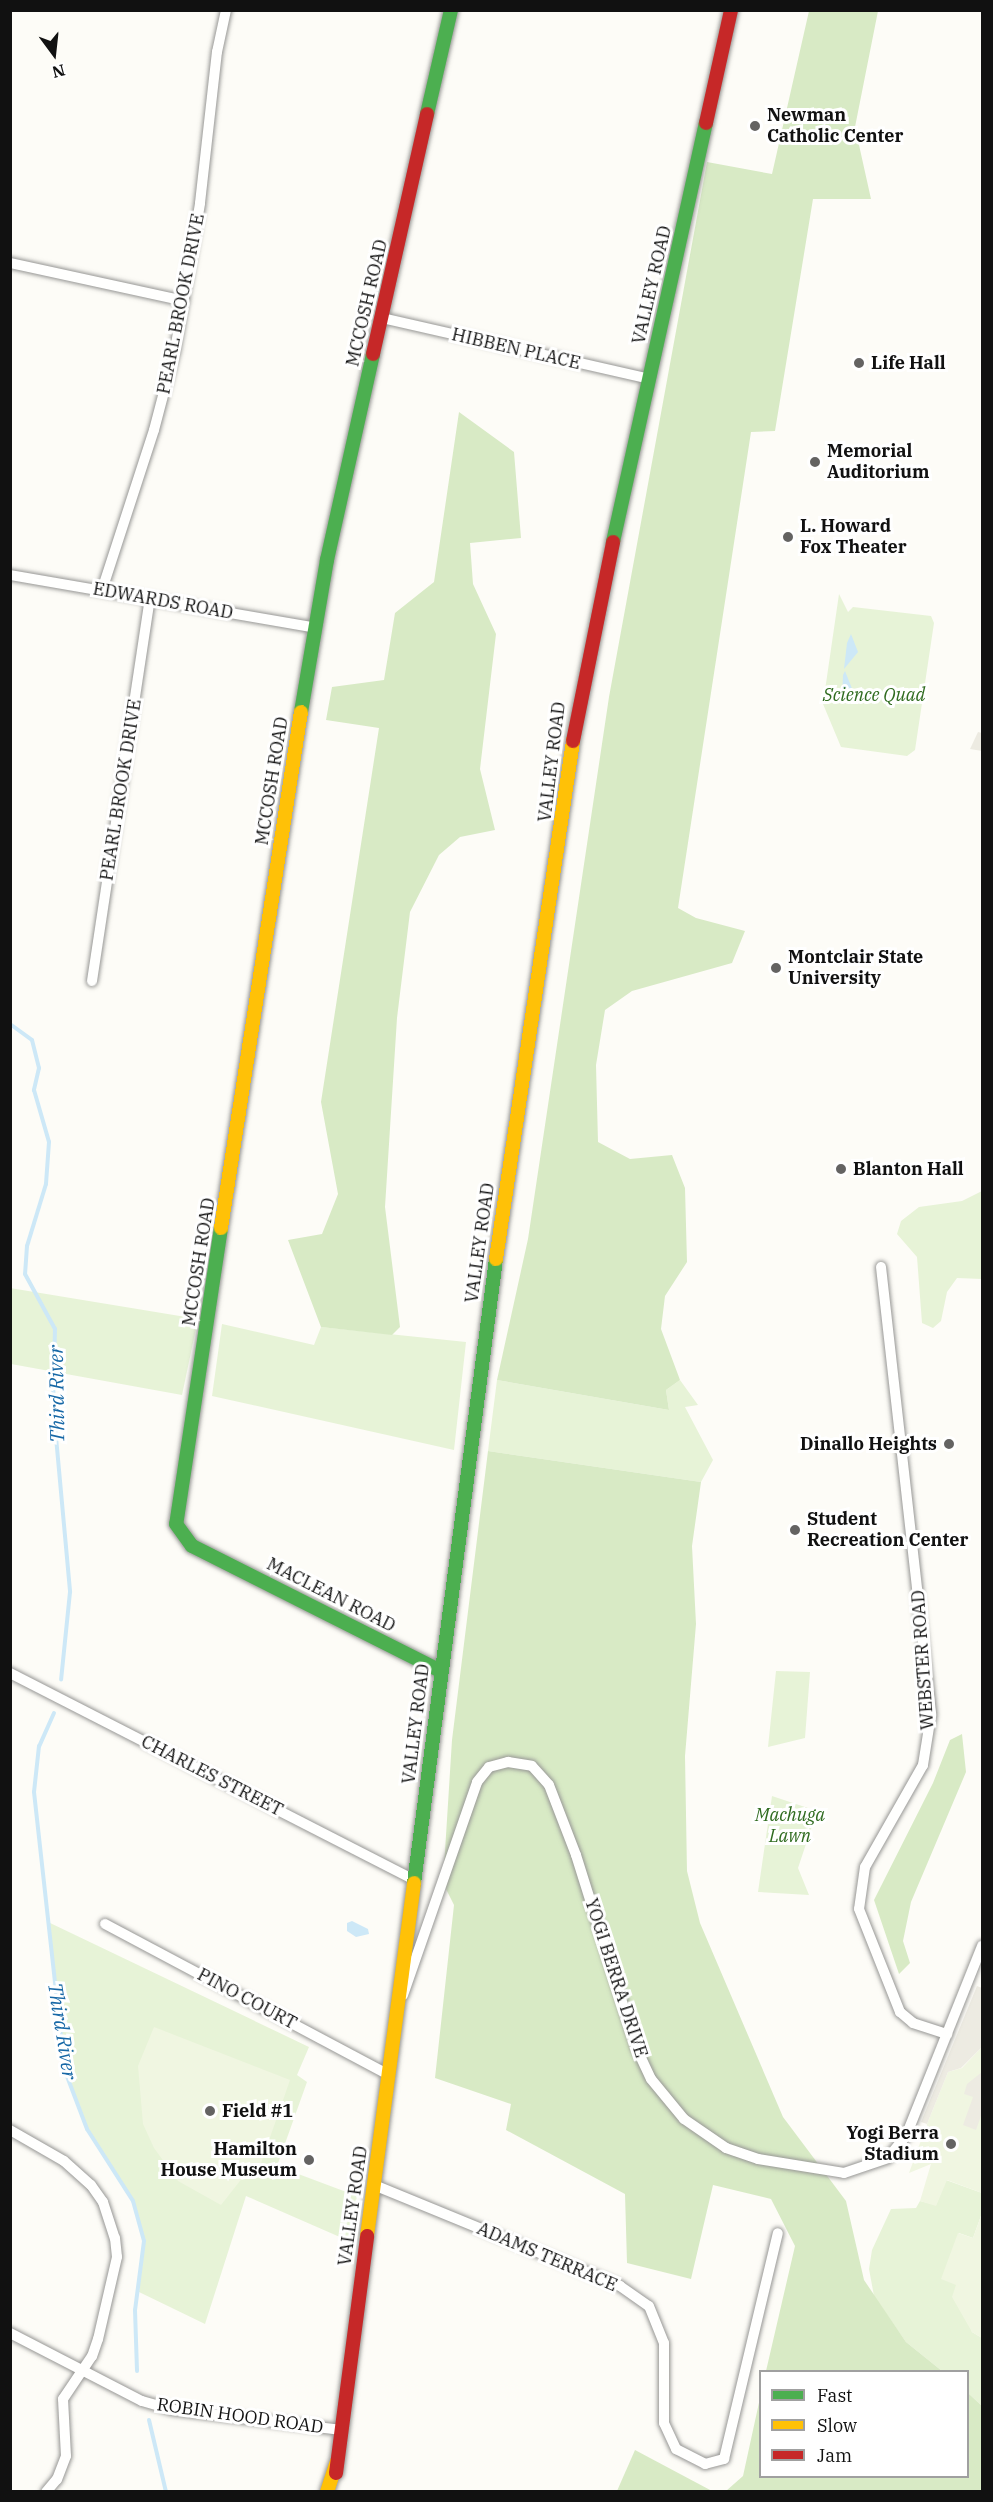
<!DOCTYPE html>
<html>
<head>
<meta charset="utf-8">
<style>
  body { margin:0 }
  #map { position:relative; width:993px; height:2502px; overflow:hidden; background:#fdfcf7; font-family:"IBM Plex Serif",serif }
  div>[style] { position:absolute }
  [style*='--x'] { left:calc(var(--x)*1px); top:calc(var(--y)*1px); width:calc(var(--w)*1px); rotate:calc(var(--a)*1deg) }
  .green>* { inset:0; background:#e7f3d7 }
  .forest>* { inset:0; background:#d8eac5 }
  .pitch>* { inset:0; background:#f0f6e1 }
  .plaza>* { inset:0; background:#edebe2 }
  .water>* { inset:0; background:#cde8f7 }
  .stream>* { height:4px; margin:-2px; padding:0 2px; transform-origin:2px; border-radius:2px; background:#cde8f7 }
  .roads { filter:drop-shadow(0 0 2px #979795) drop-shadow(0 0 2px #979795) }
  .street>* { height:10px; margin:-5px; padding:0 5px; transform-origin:5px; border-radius:5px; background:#fffffe }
  .fast>* { height:14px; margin:-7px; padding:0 7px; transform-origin:7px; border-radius:7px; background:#4caf50 }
  .slow>* { height:14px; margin:-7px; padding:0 7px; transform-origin:7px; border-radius:7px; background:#ffc107 }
  .jam>* { height:14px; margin:-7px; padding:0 7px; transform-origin:7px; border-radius:7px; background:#c62828 }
  .dots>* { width:16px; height:16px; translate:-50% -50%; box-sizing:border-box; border:3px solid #fff; border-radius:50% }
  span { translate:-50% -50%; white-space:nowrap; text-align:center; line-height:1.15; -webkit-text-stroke:6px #fff; paint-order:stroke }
  .poi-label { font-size:18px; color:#111; font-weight:700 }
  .left { translate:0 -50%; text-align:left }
  .right { translate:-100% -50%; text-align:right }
  .street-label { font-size:18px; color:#111 }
  .park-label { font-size:18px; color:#2f6b1f; font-style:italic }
  .water-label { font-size:20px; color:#1768a6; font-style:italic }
  .frame { position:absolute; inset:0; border:12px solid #111; pointer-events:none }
  .legend { position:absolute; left:759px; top:2370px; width:210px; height:108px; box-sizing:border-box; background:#fff; border:2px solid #a0a0a0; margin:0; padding:8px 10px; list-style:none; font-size:18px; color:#111 }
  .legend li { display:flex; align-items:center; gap:12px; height:30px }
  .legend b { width:30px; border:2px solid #a0a0a0 }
  .north { position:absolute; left:24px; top:24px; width:60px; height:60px; -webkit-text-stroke:4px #fff; paint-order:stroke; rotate:165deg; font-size:16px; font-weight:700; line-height:24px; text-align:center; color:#111 }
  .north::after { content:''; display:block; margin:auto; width:21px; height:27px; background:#111; clip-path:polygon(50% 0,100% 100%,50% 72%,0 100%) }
</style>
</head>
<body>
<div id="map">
  <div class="green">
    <i style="clip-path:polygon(839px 594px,848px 612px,853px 607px,931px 616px,934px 623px,915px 750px,907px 756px,841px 747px,823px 704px)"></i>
    <i style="clip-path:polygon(982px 1191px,982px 1279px,957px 1278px,947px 1292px,941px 1321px,933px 1328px,922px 1323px,917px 1257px,897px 1234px,901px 1221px,919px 1207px,962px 1201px)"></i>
    <i style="clip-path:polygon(10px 1288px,198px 1319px,182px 1395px,11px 1364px)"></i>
    <i style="clip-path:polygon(222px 1324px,314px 1345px,321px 1327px,466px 1342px,454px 1450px,212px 1396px)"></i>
    <i style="clip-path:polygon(497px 1380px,669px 1410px,666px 1390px,680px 1380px,698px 1405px,685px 1407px,713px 1460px,701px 1482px,488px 1451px)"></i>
    <i style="clip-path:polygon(776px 1671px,810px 1672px,805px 1738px,768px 1747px)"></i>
    <i style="clip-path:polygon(772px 1796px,817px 1811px,798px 1868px,809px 1895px,758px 1892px)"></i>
    <i style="clip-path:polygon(48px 1922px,309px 2047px,297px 2075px,307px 2082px,277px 2166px,357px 2196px,349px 2241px,246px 2196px,205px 2324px,139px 2292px,144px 2241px,133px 2201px,87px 2129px,65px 2071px)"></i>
    <i style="clip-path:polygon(946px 2180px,982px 2193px,982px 2213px,973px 2238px,959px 2233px,956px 2285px,972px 2332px,982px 2338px,982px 2406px,968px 2393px,968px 2372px,942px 2371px,906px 2342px,874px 2296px,869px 2269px,872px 2250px,891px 2209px,916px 2208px,920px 2201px,936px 2205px)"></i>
  </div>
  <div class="forest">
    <i style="clip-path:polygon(809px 11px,878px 11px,855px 127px,871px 199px,813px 199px,775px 431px,751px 432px,678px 908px,696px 918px,745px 931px,732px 963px,632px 991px,605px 1010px,596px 1065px,598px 1142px,630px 1159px,672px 1155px,685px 1188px,687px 1262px,665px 1296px,661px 1329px,680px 1380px,666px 1390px,669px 1410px,497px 1380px,528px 1239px,609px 697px,707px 162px,772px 174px)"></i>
    <i style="clip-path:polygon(459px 412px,514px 452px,521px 538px,470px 543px,473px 584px,496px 634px,480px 769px,495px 830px,460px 837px,439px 855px,410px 912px,397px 1018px,385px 1207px,400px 1327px,392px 1335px,321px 1327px,288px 1240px,322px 1234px,338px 1194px,321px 1102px,379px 728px,326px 720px,332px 687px,384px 680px,395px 613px,434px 582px)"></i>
    <i style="clip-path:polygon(488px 1451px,701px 1482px,692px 1546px,696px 1624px,685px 1756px,687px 1871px,700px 1923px,783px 2117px,846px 2201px,864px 2280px,906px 2342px,942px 2371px,766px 2371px,795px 2246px,771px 2199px,713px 2185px,691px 2279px,627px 2263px,625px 2194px,506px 2130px,511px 2104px,435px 2078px,454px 1905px,443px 1883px,452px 1740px)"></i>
    <i style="clip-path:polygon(962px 1734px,966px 1772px,911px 1902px,903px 1941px,910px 1963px,899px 1974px,874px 1900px,933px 1783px,950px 1740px)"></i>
    <i style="clip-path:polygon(968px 2393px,982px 2406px,982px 2491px,726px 2491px,743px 2476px,760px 2398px,760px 2476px,968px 2476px)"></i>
    <i style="clip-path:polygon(635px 2450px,712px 2491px,617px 2491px)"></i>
  </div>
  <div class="pitch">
    <i style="clip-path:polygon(154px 2027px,290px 2080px,259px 2169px,247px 2172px,221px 2205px,178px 2181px,154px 2148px,143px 2124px,138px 2066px)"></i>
    <i style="clip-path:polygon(982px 2047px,982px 2193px,947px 2180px,936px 2206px,920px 2201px,931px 2164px,909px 2173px,927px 2124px,948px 2072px,962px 2068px)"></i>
    <i style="clip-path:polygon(982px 2213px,982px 2338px,972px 2332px,952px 2297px,956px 2285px,941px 2279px,958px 2233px,973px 2238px)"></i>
  </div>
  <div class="plaza">
    <i style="clip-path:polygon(978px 732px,982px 733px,982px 751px,970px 749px)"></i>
    <i style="clip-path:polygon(977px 1986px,982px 1988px,982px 2047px,961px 2068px,948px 2072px,927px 2124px,921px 2122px)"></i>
    <i style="clip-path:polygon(982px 2072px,982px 2113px,976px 2130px,963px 2125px,973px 2097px,964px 2094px,967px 2084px)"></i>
  </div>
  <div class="water">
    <i style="clip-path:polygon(851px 634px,858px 652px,844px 669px,847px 643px)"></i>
    <i style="clip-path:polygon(845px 671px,853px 691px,842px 701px,843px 675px)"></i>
    <i style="clip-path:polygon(352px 1921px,368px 1929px,369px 1934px,356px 1937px,347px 1931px,347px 1923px)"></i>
  </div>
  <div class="stream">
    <i style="--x:10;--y:1024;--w:27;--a:36"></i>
    <i style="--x:32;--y:1040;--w:29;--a:76"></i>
    <i style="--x:39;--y:1068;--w:23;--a:103"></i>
    <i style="--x:34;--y:1090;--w:54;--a:73.9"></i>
    <i style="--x:49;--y:1142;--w:42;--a:94.1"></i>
    <i style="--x:46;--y:1184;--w:65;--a:107"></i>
    <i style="--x:27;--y:1246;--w:28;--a:94"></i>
    <i style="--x:25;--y:1274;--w:63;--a:61.4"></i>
    <i style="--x:55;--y:1329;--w:75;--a:91.5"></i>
    <i style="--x:53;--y:1404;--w:189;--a:84.8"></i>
    <i style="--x:70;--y:1592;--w:88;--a:95.8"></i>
    <i style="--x:54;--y:1713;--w:36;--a:114"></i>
    <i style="--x:39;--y:1746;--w:46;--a:96.2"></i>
    <i style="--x:34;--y:1792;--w:281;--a:83.7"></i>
    <i style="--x:65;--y:2071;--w:62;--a:69.2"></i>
    <i style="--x:87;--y:2129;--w:85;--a:57.4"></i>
    <i style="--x:133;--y:2201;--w:41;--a:74.6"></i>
    <i style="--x:144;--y:2241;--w:70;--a:97.4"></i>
    <i style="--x:135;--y:2310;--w:61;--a:88.1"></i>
    <i style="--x:149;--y:2420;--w:74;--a:76.7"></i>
  </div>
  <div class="roads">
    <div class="street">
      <i style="--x:10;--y:263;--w:178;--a:12.3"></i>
      <i style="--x:382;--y:318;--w:275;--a:12.8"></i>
      <i style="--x:10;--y:575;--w:311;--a:9.8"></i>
      <i style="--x:102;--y:590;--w:168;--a:-72"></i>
      <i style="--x:154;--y:430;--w:83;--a:-75.3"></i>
      <i style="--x:175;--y:350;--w:149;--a:-80.3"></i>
      <i style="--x:200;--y:203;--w:152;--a:-83.6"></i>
      <i style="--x:217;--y:52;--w:43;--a:-77.9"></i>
      <i style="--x:92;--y:981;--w:387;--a:-81.4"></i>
      <i style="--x:881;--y:1267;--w:451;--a:83.6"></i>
      <i style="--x:931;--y:1715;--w:51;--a:99.1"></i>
      <i style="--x:923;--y:1765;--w:117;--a:119.6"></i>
      <i style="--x:865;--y:1867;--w:42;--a:98.1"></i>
      <i style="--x:859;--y:1909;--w:111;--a:68.3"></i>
      <i style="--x:900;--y:2012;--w:17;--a:40"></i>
      <i style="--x:913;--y:2023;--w:36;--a:18"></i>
      <i style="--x:10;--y:1673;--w:454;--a:27.1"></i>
      <i style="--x:105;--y:1924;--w:322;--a:28"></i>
      <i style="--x:403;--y:1995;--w:225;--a:-70.8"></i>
      <i style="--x:477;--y:1782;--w:19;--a:-51"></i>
      <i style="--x:489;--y:1767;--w:20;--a:-15"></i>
      <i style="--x:508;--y:1762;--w:24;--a:9"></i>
      <i style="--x:532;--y:1766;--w:25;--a:48"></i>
      <i style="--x:549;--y:1785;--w:75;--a:68.9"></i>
      <i style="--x:576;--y:1855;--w:201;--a:72.6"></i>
      <i style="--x:636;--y:2047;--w:35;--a:65"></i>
      <i style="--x:651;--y:2079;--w:52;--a:50.5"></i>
      <i style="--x:684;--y:2119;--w:51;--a:34.6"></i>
      <i style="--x:726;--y:2148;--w:34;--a:19"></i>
      <i style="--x:758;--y:2159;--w:87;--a:9.2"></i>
      <i style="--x:844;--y:2173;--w:46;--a:-18.8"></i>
      <i style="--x:888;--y:2158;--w:28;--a:-51"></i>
      <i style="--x:906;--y:2136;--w:205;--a:-68.2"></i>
      <i style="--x:10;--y:2130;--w:62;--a:29.9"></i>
      <i style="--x:64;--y:2161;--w:36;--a:42"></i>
      <i style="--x:91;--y:2185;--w:21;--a:55"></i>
      <i style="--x:103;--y:2202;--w:38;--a:72"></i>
      <i style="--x:115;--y:2238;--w:19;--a:84"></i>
      <i style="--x:117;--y:2257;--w:84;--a:103"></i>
      <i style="--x:98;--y:2339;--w:18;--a:109"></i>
      <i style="--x:92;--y:2356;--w:52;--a:124"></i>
      <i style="--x:63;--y:2399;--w:57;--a:87"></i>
      <i style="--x:66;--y:2456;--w:25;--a:111"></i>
      <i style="--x:57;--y:2479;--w:17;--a:130"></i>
      <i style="--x:374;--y:2185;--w:266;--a:22.3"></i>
      <i style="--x:620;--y:2286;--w:35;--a:35"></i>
      <i style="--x:649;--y:2306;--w:40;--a:68"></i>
      <i style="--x:664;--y:2343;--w:80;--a:90"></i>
      <i style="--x:664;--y:2423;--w:29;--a:65"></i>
      <i style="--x:676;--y:2449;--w:33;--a:27"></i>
      <i style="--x:705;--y:2464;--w:20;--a:-15"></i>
      <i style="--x:724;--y:2459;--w:232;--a:-76.6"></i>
      <i style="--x:10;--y:2333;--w:148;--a:27.3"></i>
      <i style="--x:142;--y:2401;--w:33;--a:16"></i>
      <i style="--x:174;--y:2410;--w:169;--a:6.8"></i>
    </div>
    <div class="fast">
      <i style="--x:427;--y:114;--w:107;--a:-77"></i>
      <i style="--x:613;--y:542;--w:429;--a:-77.5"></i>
      <i style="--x:301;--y:712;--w:154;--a:-80.3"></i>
      <i style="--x:327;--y:560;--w:211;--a:-77.4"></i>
      <i style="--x:221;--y:1228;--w:299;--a:98.6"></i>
      <i style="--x:176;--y:1524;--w:27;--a:54"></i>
      <i style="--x:192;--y:1546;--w:279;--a:26.7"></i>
      <i style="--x:414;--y:1883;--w:629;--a:-82.51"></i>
    </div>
    <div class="slow">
      <i style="--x:221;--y:1228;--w:522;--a:-81.19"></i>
      <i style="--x:496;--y:1259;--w:524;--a:-81.54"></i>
      <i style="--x:367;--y:2236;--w:356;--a:-82.4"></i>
      <i style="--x:327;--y:2492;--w:32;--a:-72"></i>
    </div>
    <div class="jam">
      <i style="--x:706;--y:123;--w:116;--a:-77.5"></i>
      <i style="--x:373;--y:354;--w:246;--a:-77.3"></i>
      <i style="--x:573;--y:741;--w:203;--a:-78.6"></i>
      <i style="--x:336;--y:2473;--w:239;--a:-82.5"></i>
    </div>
  </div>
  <div class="dots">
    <i style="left:755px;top:126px;background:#646362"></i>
    <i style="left:859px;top:363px;background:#646362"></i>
    <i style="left:815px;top:462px;background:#646362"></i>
    <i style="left:788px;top:537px;background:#646362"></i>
    <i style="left:776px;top:968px;background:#646362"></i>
    <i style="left:841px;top:1169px;background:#646362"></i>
    <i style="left:949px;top:1444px;background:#646362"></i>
    <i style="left:795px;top:1530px;background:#646362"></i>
    <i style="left:210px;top:2111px;background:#646362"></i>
    <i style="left:951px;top:2144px;background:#646362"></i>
    <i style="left:309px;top:2160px;background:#646362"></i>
  </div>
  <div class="poi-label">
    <span class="left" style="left:767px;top:126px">Newman<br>Catholic Center</span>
    <span class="left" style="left:871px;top:363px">Life Hall</span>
    <span class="left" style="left:827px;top:462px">Memorial<br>Auditorium</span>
    <span class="left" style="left:800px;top:537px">L. Howard<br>Fox Theater</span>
    <span class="left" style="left:788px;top:968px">Montclair State<br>University</span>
    <span class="left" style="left:853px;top:1169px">Blanton Hall</span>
    <span class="right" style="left:937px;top:1444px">Dinallo Heights</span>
    <span class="left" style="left:807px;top:1530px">Student<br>Recreation Center</span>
    <span class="left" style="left:222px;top:2111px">Field #1</span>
    <span class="right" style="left:939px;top:2144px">Yogi Berra<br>Stadium</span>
    <span class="right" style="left:297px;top:2160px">Hamilton<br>House Museum</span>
  </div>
  <div class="street-label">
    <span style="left:652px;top:285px;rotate:-77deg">VALLEY ROAD</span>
    <span style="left:367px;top:303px;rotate:-77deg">MCCOSH ROAD</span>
    <span style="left:181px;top:304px;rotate:-79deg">PEARL BROOK DRIVE</span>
    <span style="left:516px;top:349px;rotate:13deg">HIBBEN PLACE</span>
    <span style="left:163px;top:601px;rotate:10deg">EDWARDS ROAD</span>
    <span style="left:552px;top:762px;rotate:-83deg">VALLEY ROAD</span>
    <span style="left:272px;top:781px;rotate:-81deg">MCCOSH ROAD</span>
    <span style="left:121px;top:790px;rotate:-81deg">PEARL BROOK DRIVE</span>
    <span style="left:480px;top:1243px;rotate:-82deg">VALLEY ROAD</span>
    <span style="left:199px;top:1262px;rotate:-81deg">MCCOSH ROAD</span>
    <span style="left:331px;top:1595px;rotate:27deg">MACLEAN ROAD</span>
    <span style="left:923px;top:1660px;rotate:-94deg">WEBSTER ROAD</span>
    <span style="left:416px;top:1724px;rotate:-83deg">VALLEY ROAD</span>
    <span style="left:212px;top:1776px;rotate:27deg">CHARLES STREET</span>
    <span style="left:616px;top:1978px;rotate:72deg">YOGI BERRA DRIVE</span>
    <span style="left:247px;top:1999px;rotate:28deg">PINO COURT</span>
    <span style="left:353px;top:2206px;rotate:-82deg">VALLEY ROAD</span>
    <span style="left:547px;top:2257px;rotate:23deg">ADAMS TERRACE</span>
    <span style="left:240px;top:2416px;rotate:8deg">ROBIN HOOD ROAD</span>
  </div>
  <div class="park-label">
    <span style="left:874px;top:695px">Science Quad</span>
    <span style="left:790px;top:1826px">Machuga<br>Lawn</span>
  </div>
  <div class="water-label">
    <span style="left:56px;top:1394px;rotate:-91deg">Third River</span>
    <span style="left:63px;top:2031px;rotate:81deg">Third River</span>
  </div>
  <div class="frame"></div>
  <ul class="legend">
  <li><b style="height:8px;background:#4caf50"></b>Fast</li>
  <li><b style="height:8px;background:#ffc107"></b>Slow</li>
  <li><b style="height:8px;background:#c62828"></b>Jam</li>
  </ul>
  <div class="north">N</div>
</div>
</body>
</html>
